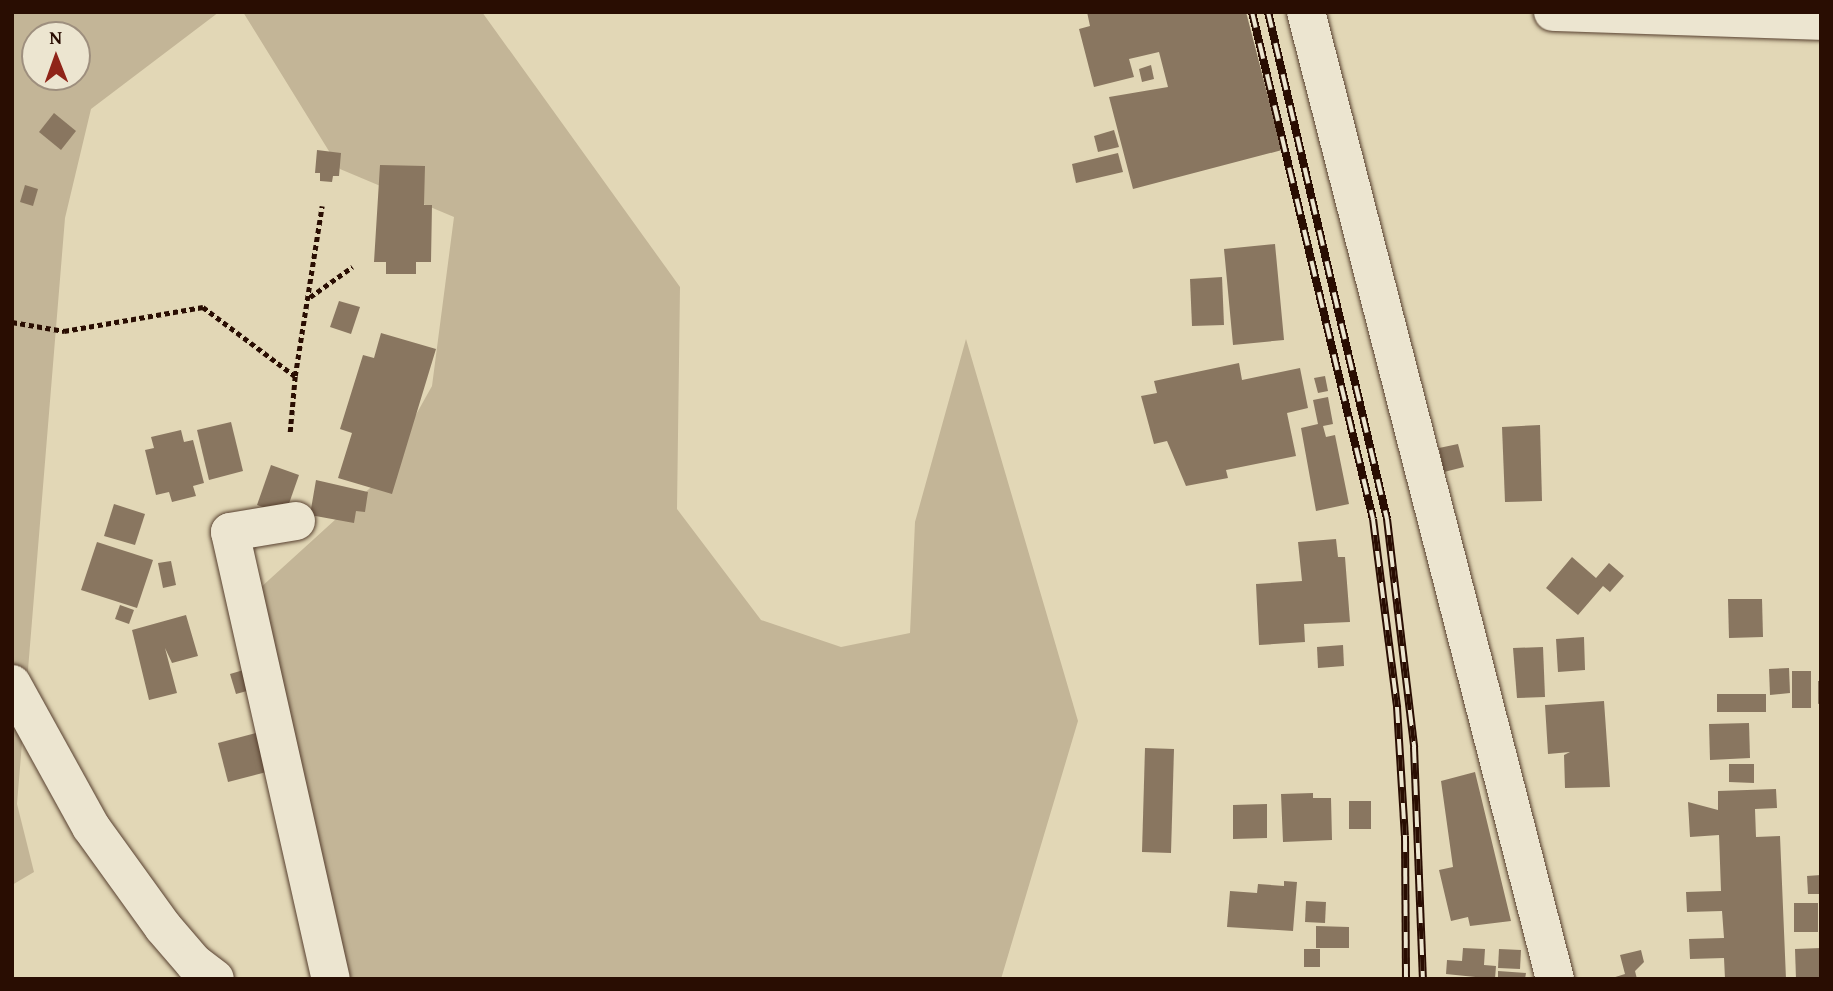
<!DOCTYPE html>
<html>
<head>
<meta charset="utf-8">
<style>
  body { margin:0 }
  #map { position:relative; width:1833px; height:991px; overflow:hidden; background:#e2d7b6; font-family:"Gentium Book Plus",serif }
  div>[style] { position:absolute }
  [style*='--x'] { left:calc(var(--x)*1px); top:calc(var(--y)*1px); width:calc(var(--w)*1px); rotate:calc(var(--a)*1deg) }
  .green>* { inset:0; background:#c3b597 }
  .building>* { inset:0; background:#897660 }
  .path>* { height:4.5px; margin-top:-2.25px; transform-origin:0; background:repeating-linear-gradient(90deg,#290d02 0 5px,transparent 0 8.5px) }
  .roads { filter:drop-shadow(0 0 2px #57402f) drop-shadow(0 0 2px #57402f) }
  .minor>* { height:38px; margin:-19px; padding:0 19px; transform-origin:19px; border-radius:19px; background:#ece5d0 }
  .rail>* { height:8px; margin-top:-4px; transform-origin:0; background:repeating-linear-gradient(90deg,#ece5d0 0 16px,#290d02 0 32px); box-sizing:border-box; border-block:2px solid #290d02 }
  span { translate:-50% -50%; white-space:nowrap; text-align:center; line-height:1.15; -webkit-text-stroke:7px #ece5d0; paint-order:stroke }
  .frame { position:absolute; inset:0; border:14px solid #290d02; pointer-events:none }
  .north { position:absolute; left:21px; top:21px; width:70px; height:70px; box-sizing:border-box; background:#ece5d0; border:2px solid #9e8f7e; border-radius:50%; rotate:359deg; font-size:19px; font-weight:700; line-height:28px; text-align:center; color:#290d02 }
  .north::after { content:''; display:block; margin:auto; width:24px; height:32px; background:#8f2418; clip-path:polygon(50% 0,100% 100%,50% 72%,0 100%) }
</style>
</head>
<body>
<div id="map">
  <div class="green">
    <i style="clip-path:polygon(evenodd,12px 12px,219px 12px,91px 109px,65px 218px,17px 804px,34px 872px,12px 885px,12px 12px,35px 35px,77px 35px,77px 77px,35px 77px,35px 35px)"></i>
    <i style="clip-path:polygon(243px 12px,482px 12px,680px 287px,677px 509px,761px 620px,841px 647px,910px 633px,915px 522px,966px 339px,1078px 721px,1001px 979px,351px 979px,249px 598px,380px 479px,432px 386px,454px 217px,340px 169px)"></i>
  </div>
  <div class="building">
    <i style="clip-path:polygon(1087px 12px,1246px 12px,1282px 150px,1133px 189px,1109px 97px,1168px 87px,1159px 52px,1129px 59px,1134px 77px,1094px 87px,1079px 29px,1090px 26px)"></i>
    <i style="clip-path:polygon(1151px 65px,1154px 79px,1142px 82px,1139px 69px)"></i>
    <i style="clip-path:polygon(54px 113px,76px 131px,61px 150px,39px 132px)"></i>
    <i style="clip-path:polygon(1114px 130px,1119px 147px,1098px 152px,1094px 136px)"></i>
    <i style="clip-path:polygon(317px 150px,341px 153px,339px 176px,333px 176px,332px 182px,320px 181px,320px 173px,315px 173px)"></i>
    <i style="clip-path:polygon(1118px 153px,1123px 172px,1076px 183px,1072px 164px)"></i>
    <i style="clip-path:polygon(380px 165px,425px 166px,424px 205px,432px 205px,431px 262px,416px 262px,416px 274px,386px 274px,386px 262px,374px 262px)"></i>
    <i style="clip-path:polygon(25px 185px,38px 189px,33px 206px,20px 202px)"></i>
    <i style="clip-path:polygon(1275px 244px,1284px 340px,1233px 345px,1224px 249px)"></i>
    <i style="clip-path:polygon(1222px 277px,1224px 325px,1192px 326px,1190px 279px)"></i>
    <i style="clip-path:polygon(339px 301px,360px 307px,351px 334px,330px 327px)"></i>
    <i style="clip-path:polygon(381px 333px,436px 349px,392px 494px,338px 478px,352px 433px,340px 429px,363px 355px,374px 358px)"></i>
    <i style="clip-path:polygon(1239px 363px,1242px 380px,1300px 368px,1308px 408px,1287px 413px,1296px 456px,1226px 470px,1228px 478px,1186px 486px,1167px 441px,1154px 444px,1141px 396px,1157px 393px,1154px 381px)"></i>
    <i style="clip-path:polygon(1325px 376px,1328px 391px,1318px 393px,1314px 378px)"></i>
    <i style="clip-path:polygon(1328px 397px,1333px 424px,1323px 426px,1326px 437px,1335px 435px,1349px 504px,1316px 511px,1301px 428px,1318px 424px,1313px 400px)"></i>
    <i style="clip-path:polygon(231px 422px,243px 471px,209px 480px,197px 430px)"></i>
    <i style="clip-path:polygon(1540px 425px,1542px 501px,1505px 502px,1502px 427px)"></i>
    <i style="clip-path:polygon(181px 430px,184px 442px,193px 440px,204px 483px,193px 486px,196px 496px,172px 502px,169px 492px,156px 495px,145px 450px,154px 448px,151px 437px)"></i>
    <i style="clip-path:polygon(1458px 444px,1464px 467px,1444px 472px,1439px 448px)"></i>
    <i style="clip-path:polygon(271px 465px,299px 475px,285px 515px,257px 505px)"></i>
    <i style="clip-path:polygon(316px 480px,368px 492px,365px 512px,356px 511px,354px 523px,310px 515px)"></i>
    <i style="clip-path:polygon(114px 504px,145px 514px,135px 545px,104px 536px)"></i>
    <i style="clip-path:polygon(1336px 539px,1338px 557px,1345px 557px,1350px 622px,1304px 624px,1305px 642px,1259px 645px,1256px 584px,1302px 581px,1298px 542px)"></i>
    <i style="clip-path:polygon(97px 542px,153px 560px,137px 608px,81px 590px)"></i>
    <i style="clip-path:polygon(1572px 557px,1596px 578px,1609px 563px,1624px 576px,1610px 592px,1603px 586px,1578px 615px,1546px 588px)"></i>
    <i style="clip-path:polygon(171px 561px,176px 585px,163px 588px,158px 563px)"></i>
    <i style="clip-path:polygon(1728px 599px,1762px 599px,1763px 637px,1729px 638px)"></i>
    <i style="clip-path:polygon(120px 605px,134px 610px,129px 624px,115px 619px)"></i>
    <i style="clip-path:polygon(186px 615px,198px 656px,172px 663px,165px 648px,177px 693px,149px 700px,132px 630px)"></i>
    <i style="clip-path:polygon(1584px 637px,1585px 670px,1558px 672px,1556px 639px)"></i>
    <i style="clip-path:polygon(1343px 645px,1344px 666px,1318px 668px,1317px 647px)"></i>
    <i style="clip-path:polygon(1543px 647px,1545px 697px,1517px 698px,1513px 648px)"></i>
    <i style="clip-path:polygon(1789px 668px,1790px 693px,1770px 695px,1769px 669px)"></i>
    <i style="clip-path:polygon(247px 669px,254px 689px,236px 694px,230px 674px)"></i>
    <i style="clip-path:polygon(1792px 671px,1811px 671px,1811px 708px,1792px 708px)"></i>
    <i style="clip-path:polygon(1818px 681px,1821px 681px,1821px 703px,1818px 704px)"></i>
    <i style="clip-path:polygon(1717px 694px,1766px 694px,1766px 712px,1717px 712px)"></i>
    <i style="clip-path:polygon(1604px 701px,1610px 787px,1565px 788px,1564px 755px,1570px 752px,1548px 754px,1545px 705px)"></i>
    <i style="clip-path:polygon(1749px 723px,1750px 758px,1710px 760px,1709px 724px)"></i>
    <i style="clip-path:polygon(264px 731px,274px 770px,228px 782px,218px 743px)"></i>
    <i style="clip-path:polygon(1145px 748px,1174px 749px,1171px 853px,1142px 852px)"></i>
    <i style="clip-path:polygon(1729px 764px,1754px 764px,1754px 783px,1729px 782px)"></i>
    <i style="clip-path:polygon(1475px 772px,1511px 921px,1470px 926px,1468px 917px,1451px 921px,1439px 870px,1453px 867px,1441px 781px)"></i>
    <i style="clip-path:polygon(1776px 789px,1777px 808px,1755px 809px,1756px 837px,1780px 836px,1786px 979px,1725px 979px,1724px 958px,1690px 959px,1689px 939px,1724px 938px,1722px 911px,1687px 912px,1686px 892px,1721px 891px,1719px 835px,1690px 837px,1688px 802px,1718px 810px,1718px 791px)"></i>
    <i style="clip-path:polygon(1313px 793px,1313px 798px,1331px 798px,1332px 840px,1283px 842px,1281px 794px)"></i>
    <i style="clip-path:polygon(1349px 801px,1371px 801px,1371px 829px,1349px 829px)"></i>
    <i style="clip-path:polygon(1267px 804px,1267px 838px,1233px 839px,1233px 805px)"></i>
    <i style="clip-path:polygon(1821px 875px,1821px 894px,1808px 894px,1807px 876px)"></i>
    <i style="clip-path:polygon(1284px 881px,1297px 882px,1293px 931px,1227px 927px,1230px 891px,1257px 893px,1258px 884px,1284px 886px)"></i>
    <i style="clip-path:polygon(1306px 901px,1326px 902px,1325px 923px,1305px 922px)"></i>
    <i style="clip-path:polygon(1794px 903px,1818px 903px,1818px 932px,1794px 932px)"></i>
    <i style="clip-path:polygon(1316px 926px,1349px 927px,1349px 948px,1316px 948px)"></i>
    <i style="clip-path:polygon(1463px 948px,1485px 949px,1484px 965px,1496px 966px,1495px 979px,1446px 974px,1447px 960px,1462px 961px)"></i>
    <i style="clip-path:polygon(1821px 948px,1821px 979px,1796px 979px,1795px 949px)"></i>
    <i style="clip-path:polygon(1304px 949px,1320px 949px,1320px 967px,1304px 967px)"></i>
    <i style="clip-path:polygon(1499px 949px,1521px 950px,1520px 969px,1498px 968px)"></i>
    <i style="clip-path:polygon(1641px 950px,1644px 962px,1635px 971px,1637px 979px,1609px 979px,1625px 974px,1620px 955px)"></i>
    <i style="clip-path:polygon(1498px 971px,1526px 973px,1525px 979px,1498px 979px)"></i>
  </div>
  <div class="path">
    <i style="--x:310;--y:297;--w:52;--a:-35.5"></i>
    <i style="--x:12;--y:322;--w:53;--a:9.8"></i>
    <i style="--x:64;--y:331;--w:141;--a:-9.8"></i>
    <i style="--x:203;--y:307;--w:115;--a:36.9"></i>
    <i style="--x:295;--y:376;--w:172;--a:-81"></i>
    <i style="--x:290;--y:432;--w:56;--a:-84.9"></i>
  </div>
  <div class="roads">
    <div class="minor">
      <i style="--x:1306;--y:12;--w:999;--a:75.56"></i>
      <i style="--x:1553;--y:12;--w:268;--a:1.9"></i>
      <i style="--x:296;--y:521;--w:67;--a:170.5"></i>
      <i style="--x:230;--y:532;--w:458;--a:77.3"></i>
      <i style="--x:12;--y:684;--w:163;--a:61.1"></i>
      <i style="--x:91;--y:827;--w:123;--a:54.2"></i>
      <i style="--x:163;--y:927;--w:48;--a:49.3"></i>
      <i style="--x:194;--y:963;--w:26;--a:37"></i>
    </div>
  </div>
  <div class="rail">
    <i style="--x:1252;--y:12;--w:521;--a:76.58"></i>
    <i style="--x:1373;--y:519;--w:190;--a:82.7"></i>
    <i style="--x:1397;--y:707;--w:129;--a:86.5"></i>
    <i style="--x:1405;--y:836;--w:143;--a:89.6"></i>
    <i style="--x:1268;--y:12;--w:521;--a:76.79"></i>
    <i style="--x:1387;--y:519;--w:230;--a:83.2"></i>
    <i style="--x:1414;--y:747;--w:232;--a:87.8"></i>
  </div>
  <div class="frame"></div>
  <div class="north">N</div>
</div>
</body>
</html>
